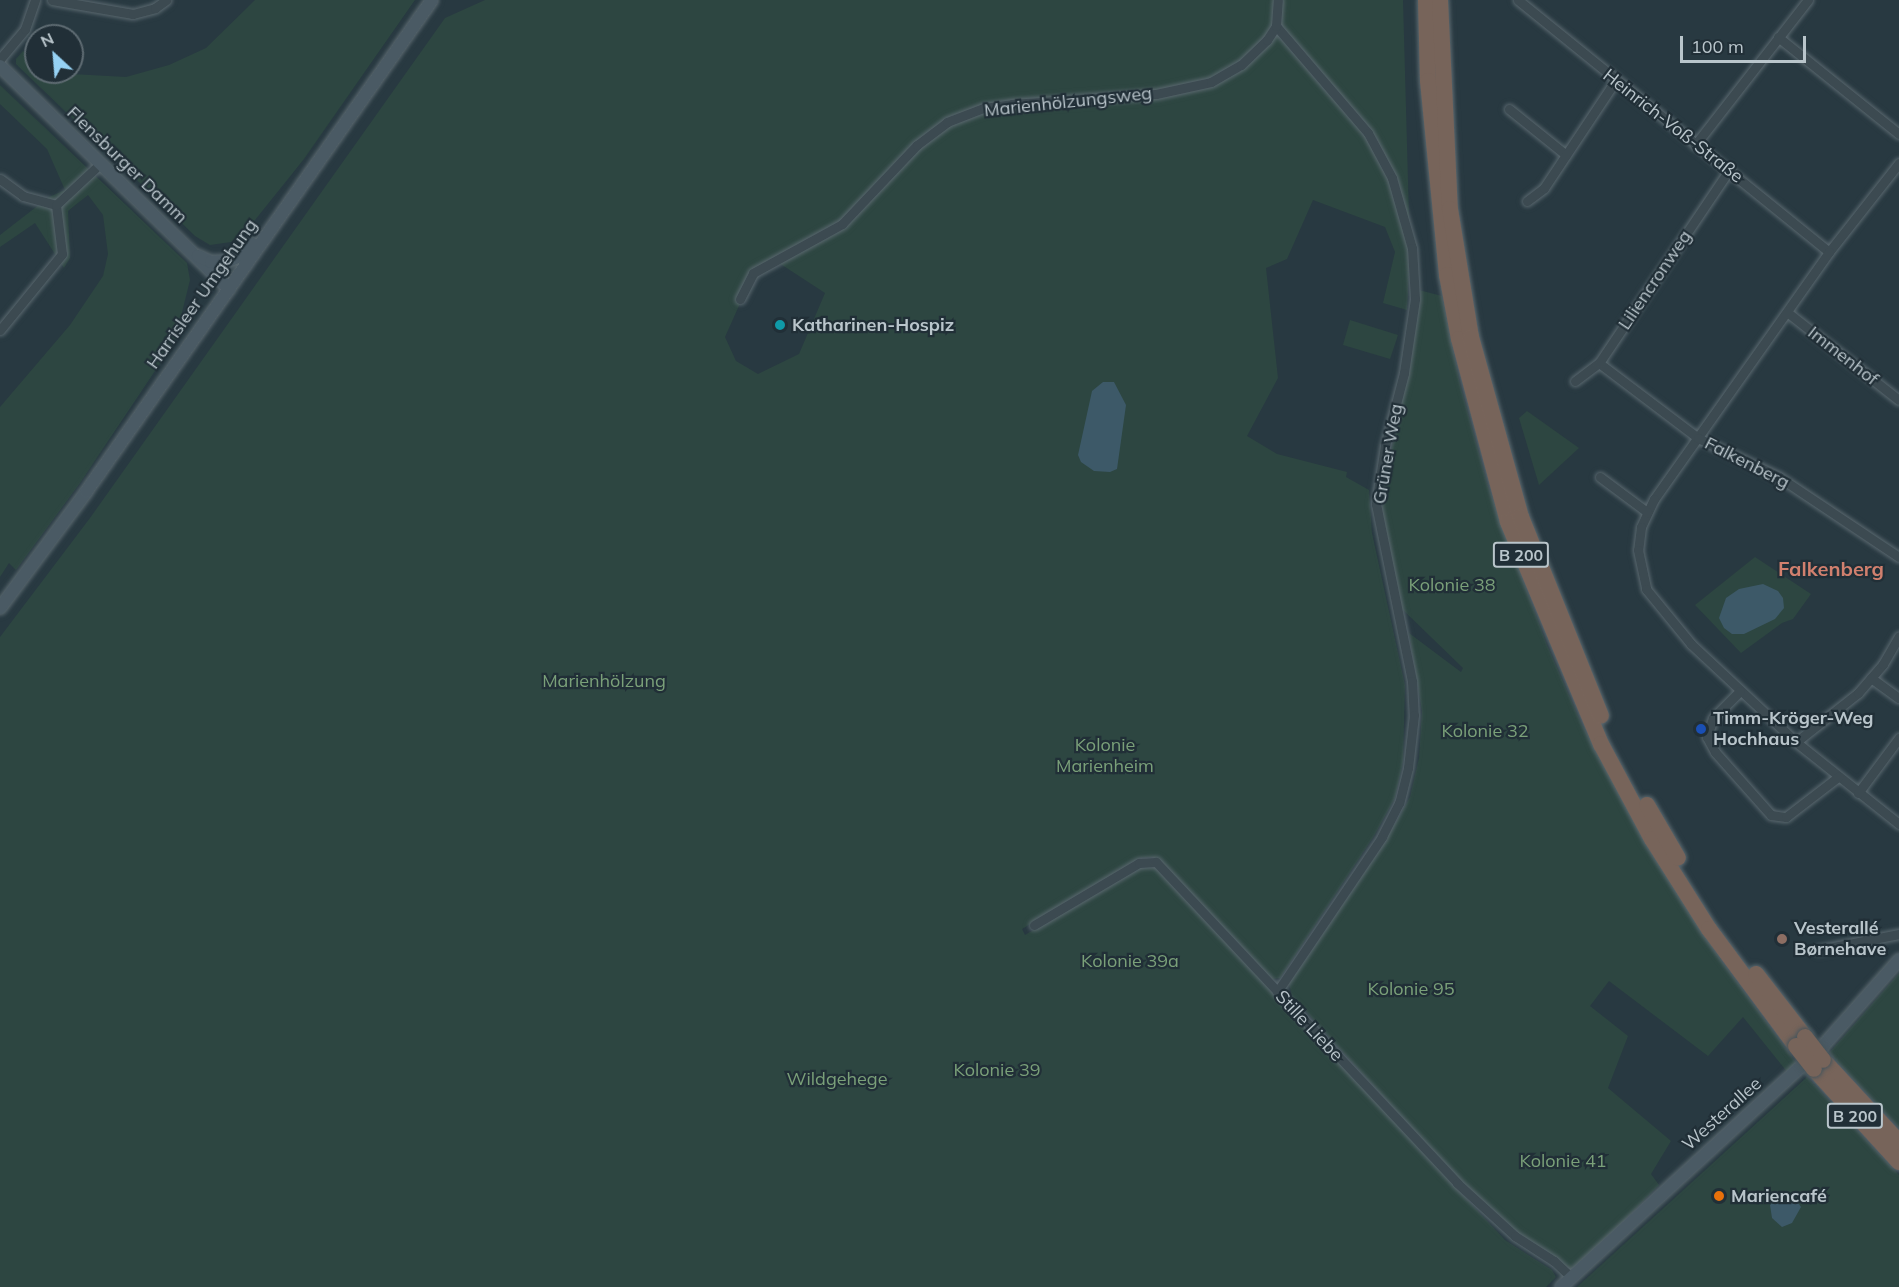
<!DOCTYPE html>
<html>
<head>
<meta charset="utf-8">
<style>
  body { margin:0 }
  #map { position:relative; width:1899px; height:1287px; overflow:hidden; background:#283941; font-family:Mulish,sans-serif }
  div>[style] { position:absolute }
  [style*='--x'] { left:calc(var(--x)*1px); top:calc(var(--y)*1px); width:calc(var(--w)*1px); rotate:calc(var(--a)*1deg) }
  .green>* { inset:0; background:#2d4641 }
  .water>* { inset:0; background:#3d5968 }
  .roads { filter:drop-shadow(0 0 2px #5a686f) drop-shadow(0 0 2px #5a686f) }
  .street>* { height:9px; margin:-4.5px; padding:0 4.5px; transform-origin:4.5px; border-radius:4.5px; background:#3c4a51 }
  .secondary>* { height:12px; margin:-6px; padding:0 6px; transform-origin:6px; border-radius:6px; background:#4a5a64 }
  .highway>* { height:16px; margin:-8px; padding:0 8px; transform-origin:8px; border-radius:8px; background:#77645a }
  .bridges { filter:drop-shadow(0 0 2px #47555c) drop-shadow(0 0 2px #47555c) }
  .highway-bridge>* { height:16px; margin:-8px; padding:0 8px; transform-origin:8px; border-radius:8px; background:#77645a }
  .dots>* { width:16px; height:16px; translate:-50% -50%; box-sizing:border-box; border:3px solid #212f37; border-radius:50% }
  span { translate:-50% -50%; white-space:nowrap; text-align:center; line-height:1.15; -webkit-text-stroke:4.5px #212f37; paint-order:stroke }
  .shield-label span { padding:2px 4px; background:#212f37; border:2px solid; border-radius:4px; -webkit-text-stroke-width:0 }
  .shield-label { font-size:16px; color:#b9c5cb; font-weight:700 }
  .street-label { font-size:18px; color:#b9c5cb }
  .poi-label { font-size:18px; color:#b9c5cb; font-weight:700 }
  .left { translate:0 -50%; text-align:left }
  .park-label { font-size:18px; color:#7aa079 }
  .neighbourhood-label { font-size:20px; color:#d1806e; font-weight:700 }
  .north { position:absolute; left:24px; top:24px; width:60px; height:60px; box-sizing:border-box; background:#212f37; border:2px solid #5e6b72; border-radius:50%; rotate:334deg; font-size:16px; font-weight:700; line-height:24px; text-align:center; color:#b9c5cb }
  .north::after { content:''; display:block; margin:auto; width:21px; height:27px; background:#96d2f4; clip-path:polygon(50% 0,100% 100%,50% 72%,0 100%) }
  .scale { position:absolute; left:1680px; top:36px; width:126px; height:27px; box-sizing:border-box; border:3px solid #b9c5cb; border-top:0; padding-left:8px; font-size:18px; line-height:21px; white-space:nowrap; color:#b9c5cb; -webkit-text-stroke:4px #212f37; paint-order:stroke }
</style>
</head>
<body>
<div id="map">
  <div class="green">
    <i style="clip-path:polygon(255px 0,415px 0,304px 159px,247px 230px,231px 242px,210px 245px,195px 236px,16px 64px,16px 59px,23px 51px,36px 60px,36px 72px,126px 77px,169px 65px,206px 48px)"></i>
    <i style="clip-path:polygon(evenodd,485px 0,1403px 0,1410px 253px,1407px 310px,1383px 303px,1395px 252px,1385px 227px,1313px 200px,1287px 259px,1266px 268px,1278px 378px,1247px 436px,1277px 454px,1347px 472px,1346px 477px,1369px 490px,1372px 533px,1405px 685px,1403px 762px,1395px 798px,1374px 836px,1280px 978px,1272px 979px,1159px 860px,1151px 857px,1140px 858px,1022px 929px,1025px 935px,1141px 865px,1154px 865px,1505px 1240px,1552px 1270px,1556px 1277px,1546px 1287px,0 1287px,0 637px,90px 518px,445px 18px,485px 0,779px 263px,825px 293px,799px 354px,758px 374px,736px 361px,725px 337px,751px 279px,779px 263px,485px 0,1103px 382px,1126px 405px,1081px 462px,1103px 382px)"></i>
    <i style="clip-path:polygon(0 85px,187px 263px,190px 280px,175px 341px,80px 483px,16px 570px,9px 563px,0 577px,0 407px,70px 325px,103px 276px,108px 254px,103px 215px,88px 195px,68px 211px,70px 258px,64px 268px,35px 223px,0 247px,0 235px,49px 197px,65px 190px,47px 149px,0 104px)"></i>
    <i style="clip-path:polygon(1419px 290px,1442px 296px,1460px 384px,1488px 486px,1547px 645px,1582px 725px,1669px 880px,1721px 960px,1797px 1064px,1788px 1073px,1743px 1017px,1708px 1056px,1609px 981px,1590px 1006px,1628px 1036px,1608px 1088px,1671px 1141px,1651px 1174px,1659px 1185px,1572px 1274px,1516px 1234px,1456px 1177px,1292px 996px,1289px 984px,1383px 845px,1410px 797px,1419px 758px,1422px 711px,1409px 633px,1461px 672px,1463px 668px,1402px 609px,1382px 519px,1383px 488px,1408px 373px)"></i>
    <i style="clip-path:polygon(1350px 320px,1398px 335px,1390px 359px,1343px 345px)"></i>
    <i style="clip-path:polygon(1527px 411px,1579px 448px,1539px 485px,1519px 418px)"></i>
    <i style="clip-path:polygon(1755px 557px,1811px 594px,1793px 619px,1782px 623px,1741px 653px,1695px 605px)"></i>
    <i style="clip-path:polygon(1899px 973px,1899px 1128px,1829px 1053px)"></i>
    <i style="clip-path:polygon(1807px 1077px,1899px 1175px,1899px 1287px,1577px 1287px)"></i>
  </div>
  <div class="water">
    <i style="clip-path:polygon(1103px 382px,1114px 382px,1126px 405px,1117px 469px,1110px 472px,1094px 471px,1081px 462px,1078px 455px,1092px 391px)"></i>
    <i style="clip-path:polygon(1763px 584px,1778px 591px,1783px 598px,1784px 608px,1775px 619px,1744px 634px,1732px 634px,1724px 628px,1719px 618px,1726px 598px,1739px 589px)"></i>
    <i style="clip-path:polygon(1783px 1192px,1793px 1195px,1801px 1207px,1792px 1223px,1782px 1227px,1772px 1218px,1770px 1205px)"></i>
  </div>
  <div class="roads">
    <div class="street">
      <i style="--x:52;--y:0;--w:82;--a:9.8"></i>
      <i style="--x:133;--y:14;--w:23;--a:-15"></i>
      <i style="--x:155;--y:8;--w:14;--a:-36"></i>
      <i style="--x:1518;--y:0;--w:400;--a:39"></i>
      <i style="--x:1276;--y:26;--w:141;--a:49.3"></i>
      <i style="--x:1368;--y:133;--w:51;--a:61.9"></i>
      <i style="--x:1392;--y:178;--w:73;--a:74.1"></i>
      <i style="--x:1412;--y:248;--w:51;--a:86.6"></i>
      <i style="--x:1415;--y:299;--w:75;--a:98.5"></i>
      <i style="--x:1404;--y:373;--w:75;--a:104.6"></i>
      <i style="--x:1385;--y:446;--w:59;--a:98.8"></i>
      <i style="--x:1376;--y:504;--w:181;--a:78.5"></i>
      <i style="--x:1412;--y:681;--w:34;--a:87"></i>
      <i style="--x:1414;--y:715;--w:53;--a:96.5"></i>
      <i style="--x:1408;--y:768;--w:36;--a:104"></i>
      <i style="--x:1399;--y:803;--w:38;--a:117"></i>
      <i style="--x:1382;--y:837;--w:187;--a:124.1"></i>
      <i style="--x:1778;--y:37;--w:155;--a:38.7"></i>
      <i style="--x:0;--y:59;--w:39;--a:-50"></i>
      <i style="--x:25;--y:29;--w:31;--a:-71"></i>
      <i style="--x:1509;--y:109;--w:73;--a:38.9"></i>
      <i style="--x:1695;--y:145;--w:184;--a:-52.1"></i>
      <i style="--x:1899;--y:163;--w:113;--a:128.2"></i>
      <i style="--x:1829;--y:252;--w:303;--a:125.3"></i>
      <i style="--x:1654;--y:499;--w:31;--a:115"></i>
      <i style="--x:1641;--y:527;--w:23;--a:97"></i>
      <i style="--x:1638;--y:550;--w:40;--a:78"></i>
      <i style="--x:1646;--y:589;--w:71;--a:50.7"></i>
      <i style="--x:1691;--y:644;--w:144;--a:43"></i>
      <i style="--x:1796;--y:742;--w:132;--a:38.5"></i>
      <i style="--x:0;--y:179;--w:29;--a:36"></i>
      <i style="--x:23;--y:196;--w:34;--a:15"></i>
      <i style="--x:1527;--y:201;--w:21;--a:-37"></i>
      <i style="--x:1544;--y:188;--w:128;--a:-56.4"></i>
      <i style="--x:740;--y:299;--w:29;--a:-63"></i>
      <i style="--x:753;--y:273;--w:102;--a:-28.8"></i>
      <i style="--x:842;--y:224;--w:109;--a:-46.5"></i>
      <i style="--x:917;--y:145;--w:38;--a:-37"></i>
      <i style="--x:947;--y:122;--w:40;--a:-21"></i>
      <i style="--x:984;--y:108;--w:28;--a:-8"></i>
      <i style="--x:1012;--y:104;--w:144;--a:-4"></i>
      <i style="--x:1156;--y:94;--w:56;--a:-12.3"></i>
      <i style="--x:1211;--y:82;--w:34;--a:-30"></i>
      <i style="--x:1241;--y:65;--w:36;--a:-44"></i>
      <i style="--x:1267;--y:40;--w:17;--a:-57"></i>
      <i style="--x:1276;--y:26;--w:26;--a:-86"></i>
      <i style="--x:1787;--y:312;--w:142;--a:38.2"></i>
      <i style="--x:0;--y:330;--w:98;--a:-50.8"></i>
      <i style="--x:62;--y:254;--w:49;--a:-97"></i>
      <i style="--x:56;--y:205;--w:60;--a:-43"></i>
      <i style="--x:1599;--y:363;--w:124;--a:37.1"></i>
      <i style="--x:1698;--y:438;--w:90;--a:25.7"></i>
      <i style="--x:1779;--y:477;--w:144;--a:33.7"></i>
      <i style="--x:1575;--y:381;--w:30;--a:-37"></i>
      <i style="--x:1599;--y:363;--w:233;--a:-56"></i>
      <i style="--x:1600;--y:477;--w:59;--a:36.7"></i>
      <i style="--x:1871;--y:678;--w:34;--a:36"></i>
      <i style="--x:1740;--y:691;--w:38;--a:135"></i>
      <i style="--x:1713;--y:718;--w:20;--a:108"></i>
      <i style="--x:1707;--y:737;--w:17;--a:62"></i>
      <i style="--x:1715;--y:752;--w:84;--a:48.4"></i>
      <i style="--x:1771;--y:815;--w:15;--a:8"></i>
      <i style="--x:1786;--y:817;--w:66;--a:-37.6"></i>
      <i style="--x:1796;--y:742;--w:79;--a:-38.3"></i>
      <i style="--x:1858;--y:693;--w:38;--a:-49"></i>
      <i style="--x:1883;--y:664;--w:32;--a:-60"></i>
      <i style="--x:1858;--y:793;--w:69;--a:-53.3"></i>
      <i style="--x:1034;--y:925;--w:122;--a:-30.6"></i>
      <i style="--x:1139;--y:863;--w:17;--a:-3"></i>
      <i style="--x:1156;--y:862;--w:440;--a:46.8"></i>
      <i style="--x:1457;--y:1183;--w:79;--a:42.4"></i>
      <i style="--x:1515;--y:1236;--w:46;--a:32.7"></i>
      <i style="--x:1554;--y:1261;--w:23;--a:43"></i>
      <i style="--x:1818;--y:950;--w:83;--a:-11.2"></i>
    </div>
    <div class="secondary">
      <i style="--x:0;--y:66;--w:320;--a:44.2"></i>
      <i style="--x:198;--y:256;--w:14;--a:25"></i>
      <i style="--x:211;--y:262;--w:17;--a:-3"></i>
      <i style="--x:228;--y:261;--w:15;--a:-23"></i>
      <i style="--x:242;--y:255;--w:15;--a:-48"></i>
      <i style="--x:0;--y:608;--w:144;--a:-53.4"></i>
      <i style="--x:86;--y:492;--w:601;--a:-54.88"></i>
      <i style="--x:1561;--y:1287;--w:356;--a:-42.6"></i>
      <i style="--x:1823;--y:1046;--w:115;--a:-48.5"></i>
    </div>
    <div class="highway">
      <i style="--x:1426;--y:0;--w:81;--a:88.6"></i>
      <i style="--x:1428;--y:81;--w:195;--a:84.4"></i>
      <i style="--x:1447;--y:275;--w:65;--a:79.4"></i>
      <i style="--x:1459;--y:339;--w:189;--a:75"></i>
      <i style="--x:1508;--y:522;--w:241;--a:67.3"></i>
      <i style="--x:1601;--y:744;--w:108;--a:61.8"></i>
      <i style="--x:1652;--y:839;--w:107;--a:57.7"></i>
      <i style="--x:1709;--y:929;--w:146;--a:53.4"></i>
      <i style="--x:1440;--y:0;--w:209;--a:87.3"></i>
      <i style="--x:1450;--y:209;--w:130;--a:80.7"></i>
      <i style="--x:1471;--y:337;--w:187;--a:74.5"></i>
      <i style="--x:1521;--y:517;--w:214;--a:68.1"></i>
      <i style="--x:1647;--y:805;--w:61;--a:59.7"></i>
      <i style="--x:1756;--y:974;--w:80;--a:52.1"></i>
      <i style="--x:1823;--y:1060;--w:112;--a:47.2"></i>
      <i style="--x:1814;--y:1069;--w:126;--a:47.6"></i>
    </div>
  </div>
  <div class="bridges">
    <div class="highway-bridge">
      <i style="--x:1805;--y:1037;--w:29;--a:52"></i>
      <i style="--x:1796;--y:1046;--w:29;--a:52"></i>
    </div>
  </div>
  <div class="dots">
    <i style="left:780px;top:325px;background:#0f9aa8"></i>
    <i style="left:1701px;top:729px;background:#1a4fb4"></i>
    <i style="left:1782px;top:939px;background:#8d6e63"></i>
    <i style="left:1719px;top:1196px;background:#e8710a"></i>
  </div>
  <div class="shield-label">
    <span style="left:1521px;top:555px">B 200</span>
    <span style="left:1855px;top:1116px">B 200</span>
  </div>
  <div class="street-label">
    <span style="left:1068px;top:102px;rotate:-6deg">Marienhölzungsweg</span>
    <span style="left:1673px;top:126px;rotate:38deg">Heinrich-Voß-Straße</span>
    <span style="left:127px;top:165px;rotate:44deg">Flensburger Damm</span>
    <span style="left:1655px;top:280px;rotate:-56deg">Liliencronweg</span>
    <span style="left:202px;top:294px;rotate:-55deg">Harrisleer Umgehung</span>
    <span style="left:1843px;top:356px;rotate:38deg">Immenhof</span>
    <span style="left:1388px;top:454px;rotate:-80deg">Grüner Weg</span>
    <span style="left:1747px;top:463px;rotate:27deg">Falkenberg</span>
    <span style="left:1309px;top:1026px;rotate:47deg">Stille Liebe</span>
    <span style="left:1722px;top:1114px;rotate:-42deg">Westerallee</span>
  </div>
  <div class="poi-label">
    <span class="left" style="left:792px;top:325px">Katharinen-Hospiz</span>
    <span class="left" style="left:1713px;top:729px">Timm-Kröger-Weg<br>Hochhaus</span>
    <span class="left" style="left:1794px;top:939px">Vesterallé<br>Børnehave</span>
    <span class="left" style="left:1731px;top:1196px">Mariencafé</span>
  </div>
  <div class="park-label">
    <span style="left:1452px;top:585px">Kolonie 38</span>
    <span style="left:604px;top:681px">Marienhölzung</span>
    <span style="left:1485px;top:731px">Kolonie 32</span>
    <span style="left:1105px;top:756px">Kolonie<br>Marienheim</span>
    <span style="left:1130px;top:961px">Kolonie 39a</span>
    <span style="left:1411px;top:989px">Kolonie 95</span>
    <span style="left:997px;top:1070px">Kolonie 39</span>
    <span style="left:837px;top:1079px">Wildgehege</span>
    <span style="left:1563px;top:1161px">Kolonie 41</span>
  </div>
  <div class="neighbourhood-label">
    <span style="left:1831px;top:568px">Falkenberg</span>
  </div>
  <div class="north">N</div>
  <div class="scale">100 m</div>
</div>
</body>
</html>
